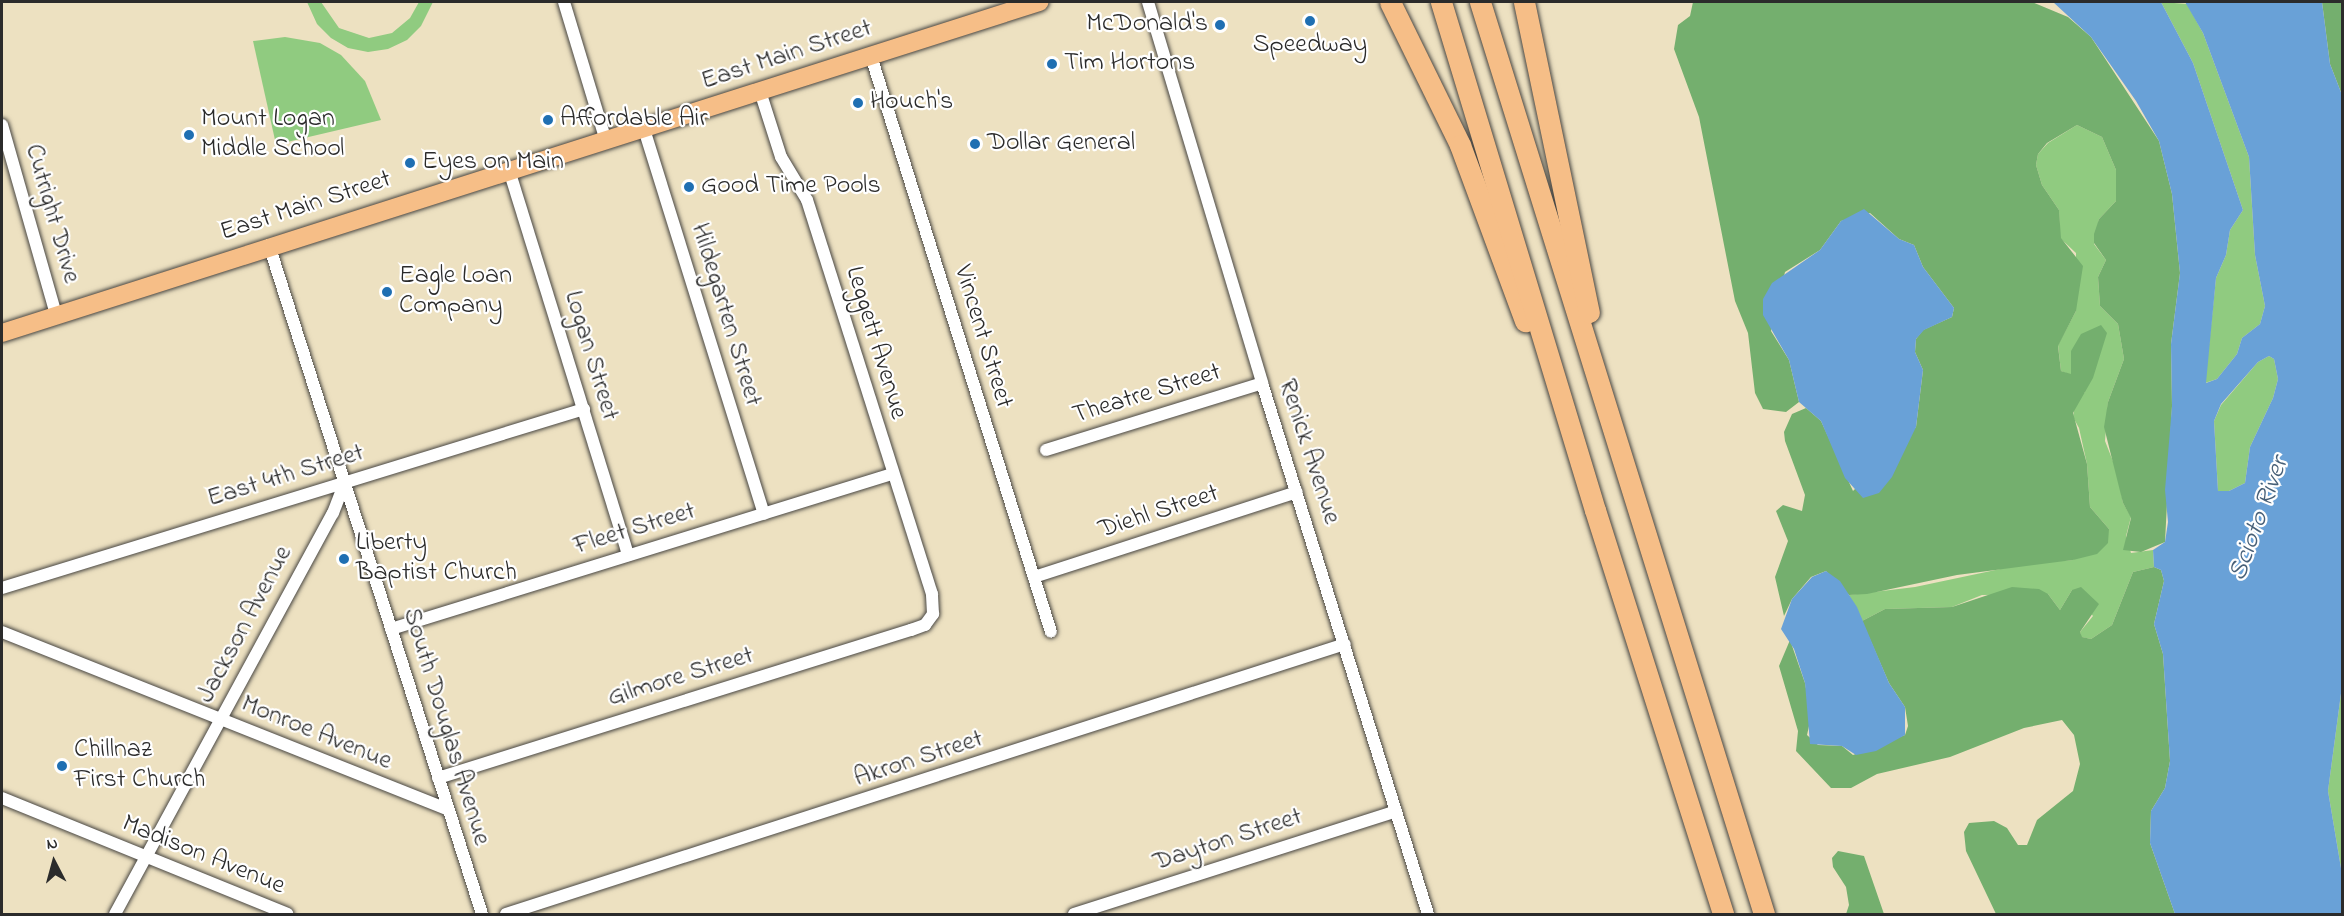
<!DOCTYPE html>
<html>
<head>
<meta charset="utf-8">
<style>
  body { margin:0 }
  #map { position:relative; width:2344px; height:916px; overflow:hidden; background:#ede1c1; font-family:"Indie Flower",sans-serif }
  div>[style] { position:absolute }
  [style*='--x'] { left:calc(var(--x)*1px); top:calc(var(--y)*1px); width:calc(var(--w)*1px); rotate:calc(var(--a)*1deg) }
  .green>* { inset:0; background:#90cb80 }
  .forest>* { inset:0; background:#74af6e }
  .water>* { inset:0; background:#69a1d7 }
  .roads { filter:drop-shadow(0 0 2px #484642) drop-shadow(0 0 2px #484642) }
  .street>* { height:12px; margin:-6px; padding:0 6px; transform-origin:6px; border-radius:6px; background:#fff }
  .primary>* { height:18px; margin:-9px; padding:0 9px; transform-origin:9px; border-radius:9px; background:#f6be87 }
  .highway>* { height:21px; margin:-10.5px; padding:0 10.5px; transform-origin:10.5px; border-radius:10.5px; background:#f6be87 }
  .dots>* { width:16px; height:16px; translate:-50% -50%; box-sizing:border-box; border:3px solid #fff; border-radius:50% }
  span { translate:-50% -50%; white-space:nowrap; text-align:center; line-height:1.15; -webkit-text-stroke:4.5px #fff; paint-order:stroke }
  .poi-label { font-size:26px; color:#2b2b2b }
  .right { translate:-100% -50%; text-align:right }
  .left { translate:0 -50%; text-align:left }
  .street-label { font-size:26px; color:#2b2b2b }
  .water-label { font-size:27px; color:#476078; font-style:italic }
  .frame { position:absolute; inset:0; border:3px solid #2b2b2b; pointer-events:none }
  .north { position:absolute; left:24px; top:832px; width:60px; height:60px; -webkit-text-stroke:4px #fff; paint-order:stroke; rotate:354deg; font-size:16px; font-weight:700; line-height:24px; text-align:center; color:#2b2b2b }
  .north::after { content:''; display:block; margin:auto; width:21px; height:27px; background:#2b2b2b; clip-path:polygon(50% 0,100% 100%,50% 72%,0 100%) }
</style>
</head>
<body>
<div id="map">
  <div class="green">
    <i style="clip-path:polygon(307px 2px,321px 2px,339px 28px,369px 38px,392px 33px,410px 18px,419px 2px,433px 2px,421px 26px,407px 40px,388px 49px,368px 52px,348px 48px,331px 38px,317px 24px)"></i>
    <i style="clip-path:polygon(2161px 2px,2187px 4px,2203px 33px,2249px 157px,2255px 255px,2265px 306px,2260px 324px,2242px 338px,2237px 354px,2217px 379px,2205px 383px,2216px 278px,2226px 255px,2230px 230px,2243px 210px,2193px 63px)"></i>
    <i style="clip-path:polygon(285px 37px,320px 43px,341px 55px,365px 81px,381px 120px,283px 143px,275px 140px,253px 41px)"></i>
    <i style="clip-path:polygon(2077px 125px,2102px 137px,2116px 170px,2116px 201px,2099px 219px,2094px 244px,2106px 260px,2098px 277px,2100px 306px,2118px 324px,2124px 359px,2108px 402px,2105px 441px,2118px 474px,2123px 503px,2131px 517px,2126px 536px,2131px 553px,2153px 550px,2154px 567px,2133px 572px,2112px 625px,2091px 639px,2081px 637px,2080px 632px,2093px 616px,2072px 590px,2060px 610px,2048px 594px,1982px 595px,1952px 607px,1885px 609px,1862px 621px,1849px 595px,1915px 587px,2024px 564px,2073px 560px,2109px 529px,2090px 507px,2087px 464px,2079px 428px,2073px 417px,2075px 403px,2085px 392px,2071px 351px,2071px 375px,2061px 371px,2058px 345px,2076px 311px,2076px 253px,2060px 238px,2059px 210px,2042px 185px,2036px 165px,2038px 154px,2048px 143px)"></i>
    <i style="clip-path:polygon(2269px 356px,2274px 359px,2278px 379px,2273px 398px,2250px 447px,2245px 483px,2229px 491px,2218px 491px,2214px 421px,2221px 405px,2258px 362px)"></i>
    <i style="clip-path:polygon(2342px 686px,2342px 874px,2328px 791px)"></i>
  </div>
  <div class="forest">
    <i style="clip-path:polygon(1693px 2px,2032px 2px,2068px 17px,2091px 37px,2159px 141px,2172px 194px,2180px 273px,2171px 344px,2172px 406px,2165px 542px,2141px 552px,2123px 550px,2131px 518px,2123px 503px,2104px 427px,2108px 402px,2124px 359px,2118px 324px,2100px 306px,2098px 277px,2106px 260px,2094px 243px,2094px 234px,2099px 219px,2116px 201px,2116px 170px,2102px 137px,2077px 125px,2047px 143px,2038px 154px,2036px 165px,2042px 185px,2059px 210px,2061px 238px,2083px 266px,2076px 311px,2058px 346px,2061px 371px,2071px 374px,2071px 351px,2081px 334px,2101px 325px,2107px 333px,2093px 378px,2073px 413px,2087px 464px,2090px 507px,2109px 529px,2108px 543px,2097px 554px,2073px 560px,1957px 575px,1867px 594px,1849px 595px,1826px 571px,1811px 577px,1792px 599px,1784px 616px,1775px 577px,1788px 541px,1776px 511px,1783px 505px,1802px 511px,1805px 495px,1785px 441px,1784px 432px,1792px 414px,1806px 408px,1821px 421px,1853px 491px,1916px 427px,1923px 370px,1915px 352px,1916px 339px,1923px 330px,1952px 317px,1954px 308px,1923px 267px,1914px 245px,1899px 239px,1870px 213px,1841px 221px,1820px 250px,1785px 272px,1771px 331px,1789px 360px,1799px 402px,1786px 412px,1763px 409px,1755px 393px,1748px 333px,1735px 301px,1699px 117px,1674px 49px,1678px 25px,1690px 16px)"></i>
    <i style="clip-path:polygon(2322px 2px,2342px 2px,2342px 95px,2330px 64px)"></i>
    <i style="clip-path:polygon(2154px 567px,2161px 570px,2164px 581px,2154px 624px,2163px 654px,2170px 761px,2165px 788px,2151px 811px,2150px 843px,2175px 914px,1996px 914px,1966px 851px,1964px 832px,1969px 823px,1994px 821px,2007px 828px,2018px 845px,2027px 845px,2037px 820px,2073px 791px,2080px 764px,2074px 735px,2062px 720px,2024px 728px,1950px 757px,1877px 774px,1851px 788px,1831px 788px,1796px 751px,1798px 731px,1779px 666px,1790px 640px,1805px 683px,1811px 717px,1807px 735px,1818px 745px,1842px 746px,1853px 755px,1905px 735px,1908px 726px,1905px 707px,1889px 683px,1862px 621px,1885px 609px,1952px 607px,2012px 587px,2039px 589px,2048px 594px,2060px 610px,2072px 590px,2081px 587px,2099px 604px,2080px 632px,2082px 637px,2091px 639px,2112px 625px,2133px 572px)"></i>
    <i style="clip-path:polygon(1838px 851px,1864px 856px,1884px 914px,1846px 914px,1849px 905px,1846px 887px,1833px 867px,1832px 858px)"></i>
  </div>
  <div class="water">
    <i style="clip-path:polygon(evenodd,2053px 2px,2161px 2px,2193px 63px,2243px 210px,2230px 230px,2226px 255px,2216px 278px,2206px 383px,2217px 379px,2237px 354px,2242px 338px,2260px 324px,2265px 306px,2255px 255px,2249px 157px,2203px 33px,2185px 2px,2322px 2px,2330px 64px,2342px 95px,2342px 686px,2328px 791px,2342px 874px,2342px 914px,2175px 914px,2150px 843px,2151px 811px,2165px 788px,2170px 761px,2163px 654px,2154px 624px,2164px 581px,2161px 570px,2154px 567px,2153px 550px,2165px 542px,2168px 522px,2165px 490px,2172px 406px,2171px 344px,2180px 273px,2172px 194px,2159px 141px,2136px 101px,2091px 37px,2053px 2px,2269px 356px,2274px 359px,2278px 379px,2273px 398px,2250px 447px,2245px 483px,2229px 491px,2218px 491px,2214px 421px,2221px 404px,2258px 362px,2269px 356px)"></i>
    <i style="clip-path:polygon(1864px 209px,1899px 239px,1914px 245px,1923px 267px,1954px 308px,1952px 317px,1924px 330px,1916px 339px,1915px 352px,1923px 370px,1916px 427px,1892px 477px,1879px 493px,1863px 498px,1845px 478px,1821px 421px,1799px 402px,1789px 360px,1763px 315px,1763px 299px,1772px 283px,1820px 250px,1841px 221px)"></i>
    <i style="clip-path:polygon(1826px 571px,1840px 581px,1857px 607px,1889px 683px,1905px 707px,1905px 735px,1876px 751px,1856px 755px,1842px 746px,1810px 744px,1805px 683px,1794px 649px,1781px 629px,1792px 599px,1812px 577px)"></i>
  </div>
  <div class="roads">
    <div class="street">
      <i style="--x:564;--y:2;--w:145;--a:73.2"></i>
      <i style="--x:1148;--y:2;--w:398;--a:73.3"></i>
      <i style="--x:1262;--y:383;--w:556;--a:72.64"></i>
      <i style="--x:871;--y:56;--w:603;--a:72.65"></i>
      <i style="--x:2;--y:125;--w:198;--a:74.1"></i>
      <i style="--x:644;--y:129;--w:403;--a:72.7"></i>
      <i style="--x:509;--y:170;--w:403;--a:72.8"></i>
      <i style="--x:269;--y:245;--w:702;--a:72.34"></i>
      <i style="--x:1046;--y:450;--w:226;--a:-17.2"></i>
      <i style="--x:1034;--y:577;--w:276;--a:-17.9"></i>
      <i style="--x:2;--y:588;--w:609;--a:-17.1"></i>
      <i style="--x:391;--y:629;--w:524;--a:-17.19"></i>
      <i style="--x:2;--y:632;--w:479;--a:21.7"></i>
      <i style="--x:438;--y:778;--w:496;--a:-17.4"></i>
      <i style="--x:911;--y:630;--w:15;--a:-20"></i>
      <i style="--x:925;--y:625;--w:14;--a:-54"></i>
      <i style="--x:933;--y:614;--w:20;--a:-93"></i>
      <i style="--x:932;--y:594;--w:413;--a:-107.6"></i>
      <i style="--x:807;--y:200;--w:50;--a:-121.2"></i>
      <i style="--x:781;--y:157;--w:69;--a:-107.7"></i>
      <i style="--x:2;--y:798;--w:308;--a:22.1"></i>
      <i style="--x:115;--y:914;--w:456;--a:-61.5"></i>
      <i style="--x:333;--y:513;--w:33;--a:-69"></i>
      <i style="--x:506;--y:914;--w:881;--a:-17.84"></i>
      <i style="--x:1074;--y:914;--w:338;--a:-17.7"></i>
    </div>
    <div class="primary">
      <i style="--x:2;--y:333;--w:1089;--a:-17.7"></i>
    </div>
    <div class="highway">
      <i style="--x:1390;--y:2;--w:159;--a:63.9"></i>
      <i style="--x:1460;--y:145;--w:188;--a:69.7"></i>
      <i style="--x:1441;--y:2;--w:531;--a:73.14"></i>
      <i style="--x:1595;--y:510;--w:424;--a:72.4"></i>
      <i style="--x:1480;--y:2;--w:955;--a:72.7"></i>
      <i style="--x:1524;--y:2;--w:317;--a:78.2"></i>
    </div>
  </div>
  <div class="dots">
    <i style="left:1310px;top:21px;background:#1f6fb2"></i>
    <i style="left:1220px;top:25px;background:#1f6fb2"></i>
    <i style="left:1052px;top:64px;background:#1f6fb2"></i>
    <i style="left:858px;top:103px;background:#1f6fb2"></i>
    <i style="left:548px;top:120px;background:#1f6fb2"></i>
    <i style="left:189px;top:135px;background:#1f6fb2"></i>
    <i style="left:975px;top:144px;background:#1f6fb2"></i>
    <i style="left:410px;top:163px;background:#1f6fb2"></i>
    <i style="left:689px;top:187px;background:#1f6fb2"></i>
    <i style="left:387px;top:292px;background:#1f6fb2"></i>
    <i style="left:344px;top:559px;background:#1f6fb2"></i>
    <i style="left:62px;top:766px;background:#1f6fb2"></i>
  </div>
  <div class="poi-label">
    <span class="right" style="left:1208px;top:25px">McDonald's</span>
    <span style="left:1310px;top:46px">Speedway</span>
    <span class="left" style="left:1064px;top:64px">Tim Hortons</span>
    <span class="left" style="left:870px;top:103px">Houch's</span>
    <span class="left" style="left:201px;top:135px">Mount Logan<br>Middle School</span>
    <span class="left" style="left:560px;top:120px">Affordable Air</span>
    <span class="left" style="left:987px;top:144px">Dollar General</span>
    <span class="left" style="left:422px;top:163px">Eyes on Main</span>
    <span class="left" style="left:701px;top:187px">Good Time Pools</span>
    <span class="left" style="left:399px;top:292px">Eagle Loan<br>Company</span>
    <span class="left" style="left:356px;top:559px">Liberty<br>Baptist Church</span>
    <span class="left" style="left:74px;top:766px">Chillnaz<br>First Church</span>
  </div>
  <div class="street-label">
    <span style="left:787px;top:56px;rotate:-18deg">East Main Street</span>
    <span style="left:306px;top:207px;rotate:-18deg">East Main Street</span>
    <span style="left:51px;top:214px;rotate:74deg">Cutright Drive</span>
    <span style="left:725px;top:315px;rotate:73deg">Hildegarten Street</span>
    <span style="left:982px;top:337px;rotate:73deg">Vincent Street</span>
    <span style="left:875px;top:343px;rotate:73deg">Leggett Avenue</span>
    <span style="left:590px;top:356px;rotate:73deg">Logan Street</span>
    <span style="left:1147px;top:395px;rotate:-17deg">Theatre Street</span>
    <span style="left:1308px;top:452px;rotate:72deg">Renick Avenue</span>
    <span style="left:286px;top:477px;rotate:-17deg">East 4th Street</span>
    <span style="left:1159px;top:513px;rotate:-18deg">Diehl Street</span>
    <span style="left:635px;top:530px;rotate:-17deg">Fleet Street</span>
    <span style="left:246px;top:625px;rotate:-62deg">Jackson Avenue</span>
    <span style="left:681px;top:678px;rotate:-17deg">Gilmore Street</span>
    <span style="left:445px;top:727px;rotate:73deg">South Douglas Avenue</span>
    <span style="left:316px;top:734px;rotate:22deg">Monroe Avenue</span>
    <span style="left:919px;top:760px;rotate:-18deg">Akron Street</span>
    <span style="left:1228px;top:841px;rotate:-18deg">Dayton Street</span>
    <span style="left:203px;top:856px;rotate:22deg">Madison Avenue</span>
  </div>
  <div class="water-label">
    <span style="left:2259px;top:519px;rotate:-70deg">Scioto River</span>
  </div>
  <div class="frame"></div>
  <div class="north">N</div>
</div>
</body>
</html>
